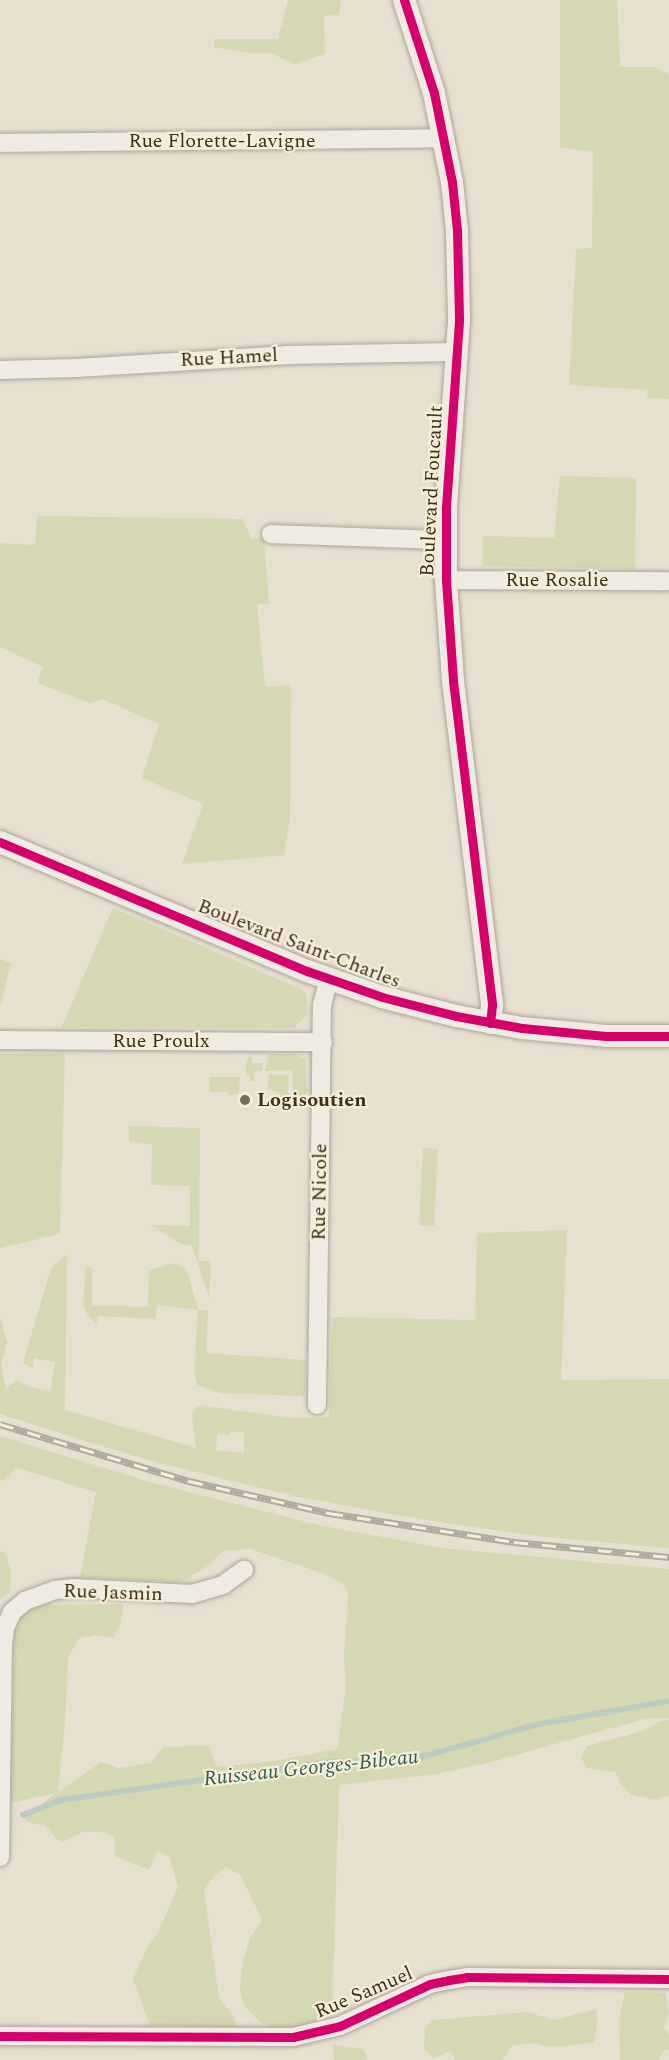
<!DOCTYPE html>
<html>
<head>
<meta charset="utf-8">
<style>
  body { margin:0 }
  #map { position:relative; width:669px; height:2060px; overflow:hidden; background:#e7e0d1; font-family:Spectral,serif }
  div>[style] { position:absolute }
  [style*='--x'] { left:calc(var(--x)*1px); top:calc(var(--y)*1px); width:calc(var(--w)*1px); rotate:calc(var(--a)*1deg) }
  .green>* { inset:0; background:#d6d7b3 }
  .stream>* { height:6px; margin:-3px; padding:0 3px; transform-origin:3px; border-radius:3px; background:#bcccc2 }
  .roads { filter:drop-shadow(0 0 2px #ada599) drop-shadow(0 0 2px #ada599) }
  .minor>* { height:18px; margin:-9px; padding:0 9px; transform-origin:9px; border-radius:9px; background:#efebe3 }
  .tertiary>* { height:22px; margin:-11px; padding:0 11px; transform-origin:11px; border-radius:11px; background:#efebe3 }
  .rail>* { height:7px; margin-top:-3.5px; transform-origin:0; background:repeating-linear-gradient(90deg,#f7eed8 0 14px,#afaaa2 0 28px); box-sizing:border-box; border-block:2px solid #afaaa2 }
  .cycleway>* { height:9px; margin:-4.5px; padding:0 4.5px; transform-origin:4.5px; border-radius:4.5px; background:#d6006c }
  .dots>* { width:16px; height:16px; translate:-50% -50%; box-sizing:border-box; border:3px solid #f7eed8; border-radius:50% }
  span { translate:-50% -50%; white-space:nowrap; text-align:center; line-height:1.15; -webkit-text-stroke:4.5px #f7eed8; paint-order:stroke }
  .street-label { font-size:20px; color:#3d2e20 }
  .poi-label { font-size:20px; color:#3d2e20; font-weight:700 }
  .left { translate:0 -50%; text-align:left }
  .water-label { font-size:21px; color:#2f5d5a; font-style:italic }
</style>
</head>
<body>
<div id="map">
  <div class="green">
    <i style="clip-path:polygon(288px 0,341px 0,339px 15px,324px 16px,325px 54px,294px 64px,271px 53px,255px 54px,214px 47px,214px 39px,278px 39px)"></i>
    <i style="clip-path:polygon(560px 0,617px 0,620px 67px,654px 67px,669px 75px,669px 399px,647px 398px,648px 390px,569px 385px,576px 249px,592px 248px,593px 152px,560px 147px)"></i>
    <i style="clip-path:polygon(560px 476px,636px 478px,635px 569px,482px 566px,483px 536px,554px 538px)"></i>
    <i style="clip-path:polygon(37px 516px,243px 519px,251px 539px,264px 539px,269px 604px,257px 604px,265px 687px,291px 685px,290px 820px,284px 855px,182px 864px,203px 804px,142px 778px,159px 724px,102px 699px,90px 703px,37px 683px,43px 667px,0 647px,0 543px,35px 545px)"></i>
    <i style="clip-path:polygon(113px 908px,299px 988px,306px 993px,308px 1014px,294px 1028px,62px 1027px)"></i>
    <i style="clip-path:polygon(0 959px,11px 963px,0 1007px)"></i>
    <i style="clip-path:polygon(65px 1053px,60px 1234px,0 1248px,0 1054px)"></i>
    <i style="clip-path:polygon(268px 1054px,295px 1054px,305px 1060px,307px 1092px,303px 1098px,293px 1098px,293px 1070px,265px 1071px)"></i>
    <i style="clip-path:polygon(251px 1055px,252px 1063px,262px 1063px,262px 1071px,254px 1071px,255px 1081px,250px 1081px,250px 1076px,246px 1076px,246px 1061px)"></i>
    <i style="clip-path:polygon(269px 1074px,289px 1075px,287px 1110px,281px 1110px,280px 1093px,267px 1089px)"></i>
    <i style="clip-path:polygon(209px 1077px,240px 1077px,239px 1093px,228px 1096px,228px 1092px,210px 1092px)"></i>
    <i style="clip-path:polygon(129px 1126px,200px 1128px,199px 1261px,211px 1261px,209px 1298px,192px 1246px,181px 1244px,151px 1225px,190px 1226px,190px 1186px,151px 1185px,152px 1145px,129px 1141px)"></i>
    <i style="clip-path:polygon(423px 1148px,438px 1149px,434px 1226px,419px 1225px)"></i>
    <i style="clip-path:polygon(evenodd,567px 1230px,561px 1380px,669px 1379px,669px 1548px,536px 1536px,407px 1517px,289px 1495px,140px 1458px,0 1414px,0 1316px,7px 1343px,1px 1365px,6px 1389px,16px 1380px,30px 1387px,50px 1391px,55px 1362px,34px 1358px,33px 1368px,23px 1363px,51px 1268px,67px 1254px,65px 1410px,196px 1448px,192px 1415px,198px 1405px,293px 1418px,329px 1417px,332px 1317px,475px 1320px,477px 1233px,567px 1230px,231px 1431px,244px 1433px,244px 1453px,216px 1450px,217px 1434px,230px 1435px,231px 1431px)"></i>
    <i style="clip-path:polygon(176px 1263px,187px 1270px,198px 1310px,208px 1310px,206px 1353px,306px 1360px,305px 1396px,221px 1393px,197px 1385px,194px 1371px,198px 1310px,158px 1305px,155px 1319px,97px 1316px,97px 1324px,88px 1316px,83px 1304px,86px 1265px,92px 1268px,92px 1305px,148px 1307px,149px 1270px)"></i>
    <i style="clip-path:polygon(0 1436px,150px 1482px,318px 1525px,442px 1548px,669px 1569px,669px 1718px,644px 1719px,491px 1762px,436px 1774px,339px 1785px,332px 2018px,318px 2019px,295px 2027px,274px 2028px,260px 2022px,244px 2006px,240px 1989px,243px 1961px,250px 1937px,262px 1920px,241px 1876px,226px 1867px,215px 1875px,204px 1890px,219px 1998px,233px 2015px,237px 2027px,150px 2026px,133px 1979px,146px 1949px,159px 1931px,178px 1887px,169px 1856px,157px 1851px,149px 1870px,115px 1856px,114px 1836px,101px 1832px,82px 1832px,63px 1842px,56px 1839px,45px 1825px,29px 1823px,24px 1818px,56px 1793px,11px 1803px,14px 1634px,23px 1615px,39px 1605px,123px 1604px,121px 1622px,114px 1638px,96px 1635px,78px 1639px,68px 1659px,65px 1724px,58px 1792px,101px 1762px,119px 1768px,151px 1763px,163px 1747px,209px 1745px,217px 1767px,275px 1761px,337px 1749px,346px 1689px,344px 1657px,348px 1595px,345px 1586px,328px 1575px,250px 1549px,223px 1551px,205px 1568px,181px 1582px,80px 1577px,96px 1492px,17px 1468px,5px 1480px,0 1481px)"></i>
    <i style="clip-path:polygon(0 1551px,6px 1554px,11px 1572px,10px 1592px,0 1600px)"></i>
    <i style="clip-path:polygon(669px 1720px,669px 1795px,654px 1800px,632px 1795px,620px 1784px,616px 1772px,586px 1768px,581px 1757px,587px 1746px,643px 1731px,660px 1721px)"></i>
    <i style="clip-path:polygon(625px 1992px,665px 1993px,669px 2012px,664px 2028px,669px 2034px,669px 2050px,664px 2050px,659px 2060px,620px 2060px,619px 2019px)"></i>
    <i style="clip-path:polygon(596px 2009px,598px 2019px,594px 2042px,571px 2046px,547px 2047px,534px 2043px,512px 2046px,503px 2060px,455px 2060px,450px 2051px,434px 2058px,424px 2049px,425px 2029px,431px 2020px,527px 2012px,554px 2020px)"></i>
    <i style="clip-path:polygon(333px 2045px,363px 2049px,368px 2057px,366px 2060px,334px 2060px)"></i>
  </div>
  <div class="stream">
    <i style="--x:23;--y:1815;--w:41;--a:-21.5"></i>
    <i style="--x:61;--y:1800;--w:269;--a:-8.1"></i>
    <i style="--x:327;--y:1762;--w:84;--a:-1.4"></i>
    <i style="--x:411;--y:1760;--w:133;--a:-15.7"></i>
    <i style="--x:539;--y:1724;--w:132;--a:-10"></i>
  </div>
  <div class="roads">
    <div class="minor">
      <i style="--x:0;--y:143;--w:444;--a:-0.6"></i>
      <i style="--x:0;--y:370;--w:76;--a:-1.5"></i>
      <i style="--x:76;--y:368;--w:210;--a:-3.5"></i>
      <i style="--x:286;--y:355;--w:171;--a:-1"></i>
      <i style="--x:271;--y:534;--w:174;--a:2"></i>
      <i style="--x:446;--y:580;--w:223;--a:0.3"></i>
      <i style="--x:0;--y:1040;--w:323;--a:0.4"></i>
      <i style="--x:317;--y:1405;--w:400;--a:-89.3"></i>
      <i style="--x:322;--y:1005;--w:27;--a:-75"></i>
      <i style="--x:0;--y:1857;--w:212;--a:-89.2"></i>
      <i style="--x:3;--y:1645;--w:17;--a:-83"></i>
      <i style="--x:5;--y:1628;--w:17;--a:-66"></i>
      <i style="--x:12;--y:1612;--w:17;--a:-40"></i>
      <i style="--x:25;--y:1601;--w:32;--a:-20"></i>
      <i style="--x:55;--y:1590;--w:19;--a:-6"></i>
      <i style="--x:74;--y:1588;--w:118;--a:2.9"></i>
      <i style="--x:192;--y:1594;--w:32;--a:-16"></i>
      <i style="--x:223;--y:1585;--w:26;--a:-36"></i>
      <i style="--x:0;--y:2036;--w:293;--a:0.2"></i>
      <i style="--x:293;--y:2037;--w:48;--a:-13.2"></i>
      <i style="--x:340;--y:2026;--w:99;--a:-25"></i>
      <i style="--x:430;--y:1984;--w:19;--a:-12"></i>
      <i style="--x:449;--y:1980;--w:18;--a:-9"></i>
      <i style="--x:467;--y:1977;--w:202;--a:0.6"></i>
    </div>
    <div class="tertiary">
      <i style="--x:404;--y:0;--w:98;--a:72.1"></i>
      <i style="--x:434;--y:93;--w:91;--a:78.6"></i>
      <i style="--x:452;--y:182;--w:48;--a:84.1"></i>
      <i style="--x:457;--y:230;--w:91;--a:88.7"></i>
      <i style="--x:459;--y:321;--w:188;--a:94"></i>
      <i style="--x:446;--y:509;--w:71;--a:90"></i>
      <i style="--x:446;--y:580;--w:101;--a:86"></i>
      <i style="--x:453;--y:681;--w:326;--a:83.1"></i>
      <i style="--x:492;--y:1005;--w:18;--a:96"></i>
      <i style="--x:0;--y:842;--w:333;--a:22.8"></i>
      <i style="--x:307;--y:971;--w:79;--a:19.1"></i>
      <i style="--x:382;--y:997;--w:76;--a:14.4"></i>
      <i style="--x:456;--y:1016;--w:67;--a:10.3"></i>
      <i style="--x:522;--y:1028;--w:84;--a:5.4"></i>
      <i style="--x:606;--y:1036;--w:63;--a:0"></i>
    </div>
  </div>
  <div class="rail">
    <i style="--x:0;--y:1424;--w:197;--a:16.8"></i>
    <i style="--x:189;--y:1481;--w:144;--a:12.9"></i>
    <i style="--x:329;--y:1513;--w:187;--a:8.9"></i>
    <i style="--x:514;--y:1542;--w:156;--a:5.5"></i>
  </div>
  <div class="cycleway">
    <i style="--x:404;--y:0;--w:98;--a:72.1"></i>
    <i style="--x:434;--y:93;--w:91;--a:78.6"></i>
    <i style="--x:452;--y:182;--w:48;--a:84.1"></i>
    <i style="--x:457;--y:230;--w:91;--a:88.7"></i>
    <i style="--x:459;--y:321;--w:188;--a:94"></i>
    <i style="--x:446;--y:509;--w:71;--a:90"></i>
    <i style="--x:446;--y:580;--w:101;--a:86"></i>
    <i style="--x:453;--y:681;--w:326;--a:83.1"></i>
    <i style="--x:492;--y:1005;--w:18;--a:96"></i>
    <i style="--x:0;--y:842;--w:333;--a:22.8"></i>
    <i style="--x:307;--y:971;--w:79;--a:19.1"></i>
    <i style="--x:382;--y:997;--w:76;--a:14.4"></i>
    <i style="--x:456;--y:1016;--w:67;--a:10.3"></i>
    <i style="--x:522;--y:1028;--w:84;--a:5.4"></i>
    <i style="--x:606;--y:1036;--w:63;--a:0"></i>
    <i style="--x:0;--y:2036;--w:293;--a:0.2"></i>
    <i style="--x:293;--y:2037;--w:48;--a:-13.2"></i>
    <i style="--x:340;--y:2026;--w:99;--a:-25"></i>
    <i style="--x:430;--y:1984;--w:19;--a:-12"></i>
    <i style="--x:449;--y:1980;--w:18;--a:-9"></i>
    <i style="--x:467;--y:1977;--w:202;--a:0.6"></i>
  </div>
  <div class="dots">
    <i style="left:245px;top:1100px;background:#786c5e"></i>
  </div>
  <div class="street-label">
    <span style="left:222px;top:141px">Rue Florette-Lavigne</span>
    <span style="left:229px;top:358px;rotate:-3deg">Rue Hamel</span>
    <span style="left:432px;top:491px;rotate:-87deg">Boulevard Foucault</span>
    <span style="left:557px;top:580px">Rue Rosalie</span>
    <span style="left:299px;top:944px;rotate:21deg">Boulevard Saint-Charles</span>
    <span style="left:161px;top:1041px">Rue Proulx</span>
    <span style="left:320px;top:1192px;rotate:-89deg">Rue Nicole</span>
    <span style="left:113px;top:1593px;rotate:2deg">Rue Jasmin</span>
    <span style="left:364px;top:1993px;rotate:-23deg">Rue Samuel</span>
  </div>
  <div class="poi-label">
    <span class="left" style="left:257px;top:1100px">Logisoutien</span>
  </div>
  <div class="water-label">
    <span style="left:311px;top:1768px;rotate:-6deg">Ruisseau Georges-Bibeau</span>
  </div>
</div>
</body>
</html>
